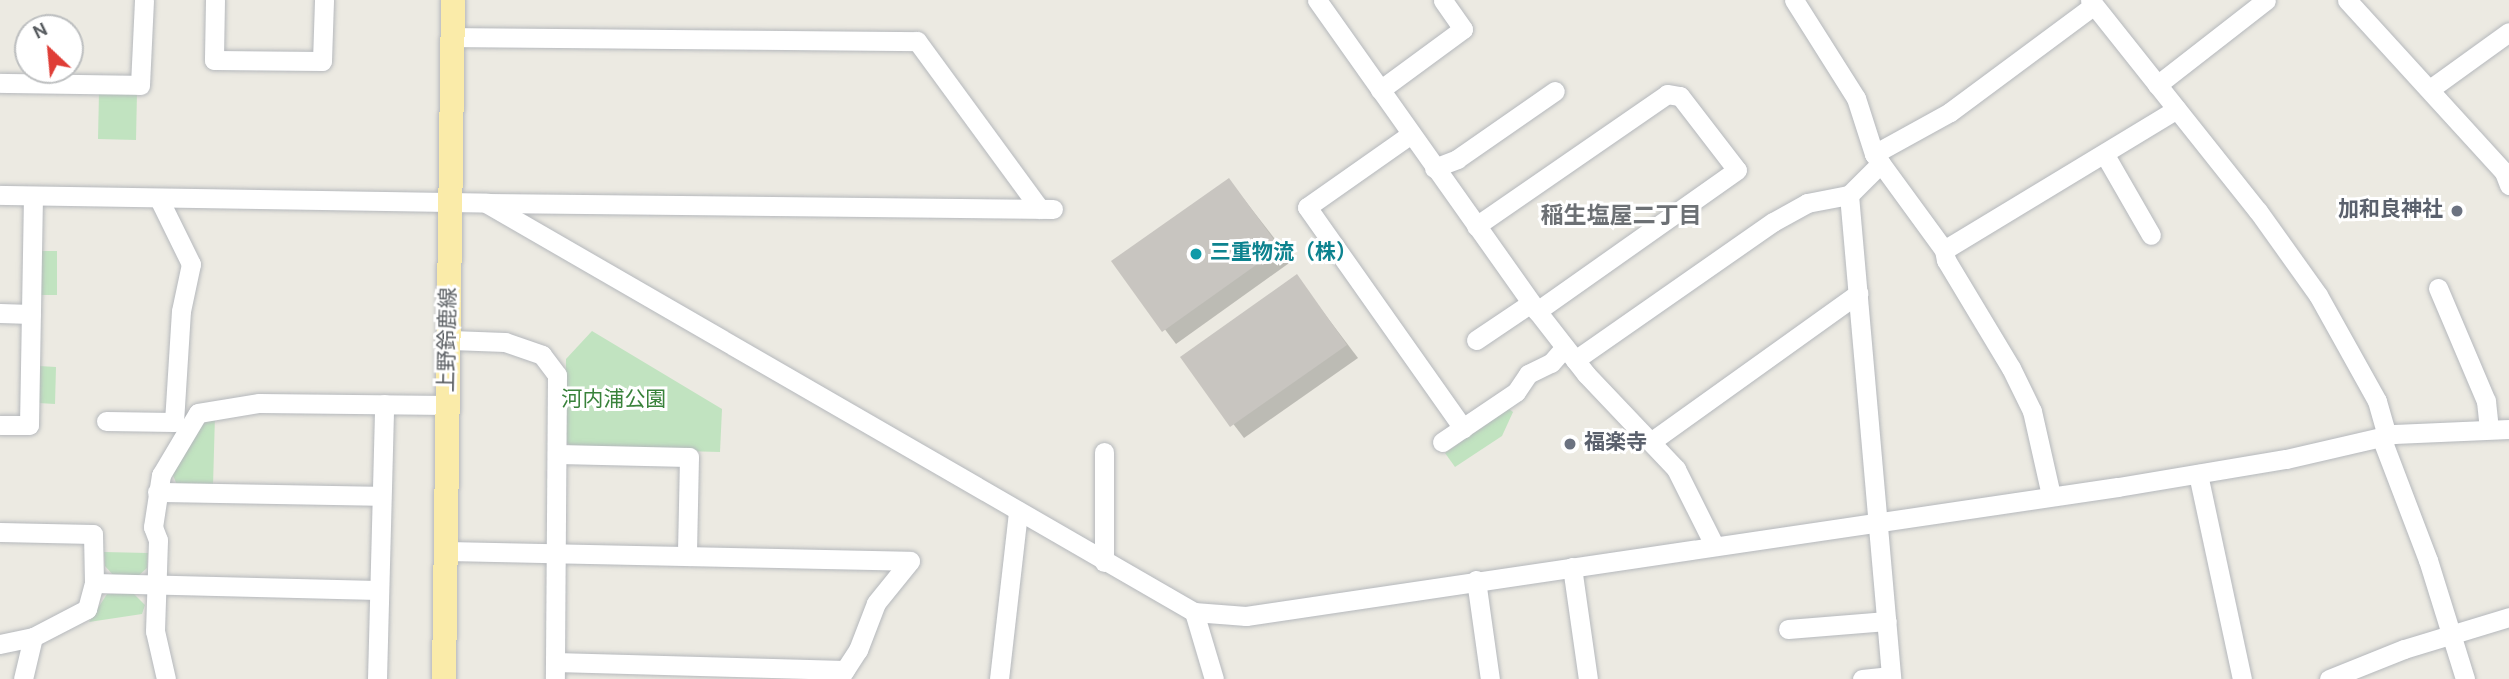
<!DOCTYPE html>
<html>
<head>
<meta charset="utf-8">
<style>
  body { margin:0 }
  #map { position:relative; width:2509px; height:679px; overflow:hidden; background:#eceae2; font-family:Overpass,"Noto Sans JP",sans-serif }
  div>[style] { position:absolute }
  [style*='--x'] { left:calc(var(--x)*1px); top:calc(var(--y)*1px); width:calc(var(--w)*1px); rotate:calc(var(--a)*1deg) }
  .green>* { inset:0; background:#c1e3c0 }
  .shadow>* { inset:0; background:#0003 }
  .building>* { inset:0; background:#c8c5c0 }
  .roads { filter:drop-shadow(0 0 2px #b5b8bc) drop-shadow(0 0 2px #b5b8bc) }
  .minor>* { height:19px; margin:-9.5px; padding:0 9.5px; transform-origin:9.5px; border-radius:9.5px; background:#fff }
  .major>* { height:24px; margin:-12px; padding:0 12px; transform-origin:12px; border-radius:12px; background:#faeba9 }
  .dots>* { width:19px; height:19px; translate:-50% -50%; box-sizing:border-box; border:4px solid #fff; border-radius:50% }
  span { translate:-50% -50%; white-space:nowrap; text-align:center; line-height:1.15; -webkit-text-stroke:6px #fff; paint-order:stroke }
  .worship-label { font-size:21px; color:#5b616d; font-weight:700 }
  .right { translate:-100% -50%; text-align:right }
  .left { translate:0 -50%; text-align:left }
  .culture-label { font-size:21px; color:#0d838f; font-weight:700 }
  .street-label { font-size:21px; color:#5a5e62 }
  .park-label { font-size:21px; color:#39823b }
  .neighbourhood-label { font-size:23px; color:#6c7074; font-weight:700 }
  .north { position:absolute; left:14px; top:14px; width:70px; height:70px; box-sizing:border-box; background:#fff; border:2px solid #bdbfc0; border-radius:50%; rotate:334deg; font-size:19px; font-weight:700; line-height:28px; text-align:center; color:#5a5e62 }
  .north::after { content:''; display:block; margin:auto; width:24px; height:32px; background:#df3d36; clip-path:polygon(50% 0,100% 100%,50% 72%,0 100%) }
</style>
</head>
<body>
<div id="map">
  <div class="green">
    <i style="clip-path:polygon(99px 92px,137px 92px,136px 140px,98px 139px)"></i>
    <i style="clip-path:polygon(40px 251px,57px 251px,57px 295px,40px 295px)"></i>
    <i style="clip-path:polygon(592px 331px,722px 409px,720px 452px,573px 448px,565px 441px,566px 359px)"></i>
    <i style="clip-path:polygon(39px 366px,56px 367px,55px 404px,38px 403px)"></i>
    <i style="clip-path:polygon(1509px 409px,1513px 412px,1502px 436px,1455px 467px,1445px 453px)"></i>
    <i style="clip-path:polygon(215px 415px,213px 486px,177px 485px,172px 473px,199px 427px)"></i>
    <i style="clip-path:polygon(104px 552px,148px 553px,147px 568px,137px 577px,114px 576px,105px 566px)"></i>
    <i style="clip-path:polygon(107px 594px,134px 594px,145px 605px,142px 614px,89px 622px)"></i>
  </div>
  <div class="shadow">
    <i style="clip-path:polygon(1229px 180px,1292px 261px,1176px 344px,1114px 262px)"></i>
    <i style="clip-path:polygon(1296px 276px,1358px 358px,1244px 438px,1182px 357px)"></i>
  </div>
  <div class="building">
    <i style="clip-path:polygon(1229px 178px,1280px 248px,1162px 332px,1111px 261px)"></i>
    <i style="clip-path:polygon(1297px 274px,1347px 345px,1230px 427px,1180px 357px)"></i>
  </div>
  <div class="roads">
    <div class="minor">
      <i style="--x:215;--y:0;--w:60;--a:91"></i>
      <i style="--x:214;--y:60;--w:108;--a:0.5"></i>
      <i style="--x:322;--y:61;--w:61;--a:-88.1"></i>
      <i style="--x:1317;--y:0;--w:381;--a:54.7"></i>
      <i style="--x:1537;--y:311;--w:80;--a:52.1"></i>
      <i style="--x:1586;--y:374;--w:131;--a:46.5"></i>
      <i style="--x:1676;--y:469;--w:85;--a:63.4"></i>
      <i style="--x:1794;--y:0;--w:116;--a:57.7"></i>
      <i style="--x:1856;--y:98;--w:59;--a:72.2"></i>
      <i style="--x:1874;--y:154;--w:119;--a:53.9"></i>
      <i style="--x:1944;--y:250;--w:10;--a:79"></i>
      <i style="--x:1946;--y:260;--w:126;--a:59"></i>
      <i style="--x:2011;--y:368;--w:48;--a:64"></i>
      <i style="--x:2032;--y:411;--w:86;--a:77.3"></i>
      <i style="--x:2090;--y:0;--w:270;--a:51.5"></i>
      <i style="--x:2258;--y:211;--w:103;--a:54.5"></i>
      <i style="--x:2318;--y:295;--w:121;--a:60.9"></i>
      <i style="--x:2377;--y:401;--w:36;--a:74"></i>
      <i style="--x:2347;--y:0;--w:233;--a:47.6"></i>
      <i style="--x:2504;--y:172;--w:14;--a:69"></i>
      <i style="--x:453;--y:37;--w:464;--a:0.5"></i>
      <i style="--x:917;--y:41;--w:208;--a:53.8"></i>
      <i style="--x:0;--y:83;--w:140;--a:0.8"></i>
      <i style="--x:140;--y:85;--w:85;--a:-87.3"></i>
      <i style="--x:2157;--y:85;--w:138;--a:-37.9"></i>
      <i style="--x:2430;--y:89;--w:97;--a:-35.8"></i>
      <i style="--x:1380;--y:90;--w:103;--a:-36.3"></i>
      <i style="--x:1463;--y:29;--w:35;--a:-125"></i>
      <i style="--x:1411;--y:134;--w:127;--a:144.9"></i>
      <i style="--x:1307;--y:207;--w:271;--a:54.8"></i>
      <i style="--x:1874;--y:154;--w:87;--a:-28.9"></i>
      <i style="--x:1950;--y:112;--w:179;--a:-36.6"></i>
      <i style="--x:2105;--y:155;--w:92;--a:60.1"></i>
      <i style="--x:1434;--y:168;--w:25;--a:-21"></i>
      <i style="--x:1457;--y:159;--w:119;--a:-34.8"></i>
      <i style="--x:0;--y:195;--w:486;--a:0.9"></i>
      <i style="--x:486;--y:203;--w:818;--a:30.01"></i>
      <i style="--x:1194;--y:612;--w:52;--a:4.4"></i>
      <i style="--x:1246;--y:616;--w:881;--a:-8.42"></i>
      <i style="--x:2118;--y:487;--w:170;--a:-9.5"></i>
      <i style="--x:2286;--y:459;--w:111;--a:-13"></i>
      <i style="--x:2394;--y:434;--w:115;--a:-2.5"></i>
      <i style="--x:1849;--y:195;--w:486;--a:85"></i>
      <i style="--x:488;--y:203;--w:565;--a:0.61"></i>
      <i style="--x:1476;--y:226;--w:232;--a:-34.6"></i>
      <i style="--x:1667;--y:94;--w:13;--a:9"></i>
      <i style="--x:1680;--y:96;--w:93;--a:52.4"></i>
      <i style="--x:1737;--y:170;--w:245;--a:144.8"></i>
      <i style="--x:1944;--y:250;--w:272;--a:-31.2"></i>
      <i style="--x:2438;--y:288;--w:123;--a:67"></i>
      <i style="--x:2486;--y:401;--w:28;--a:84"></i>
      <i style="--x:0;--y:313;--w:31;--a:2"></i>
      <i style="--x:451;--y:340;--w:54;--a:2.1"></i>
      <i style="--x:505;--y:342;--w:39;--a:19"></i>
      <i style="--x:542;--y:355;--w:25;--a:53"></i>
      <i style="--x:557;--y:375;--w:304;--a:90.4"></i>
      <i style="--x:1476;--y:340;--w:66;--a:-33.9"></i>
      <i style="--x:1575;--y:360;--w:241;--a:-34.9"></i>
      <i style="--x:1773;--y:222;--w:39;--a:-29"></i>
      <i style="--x:1807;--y:203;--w:43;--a:-10.8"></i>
      <i style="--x:1849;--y:195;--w:45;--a:-45"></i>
      <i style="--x:106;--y:421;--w:68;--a:0.8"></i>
      <i style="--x:174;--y:422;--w:111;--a:-86.4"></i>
      <i style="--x:181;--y:311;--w:48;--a:-78"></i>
      <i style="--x:191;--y:264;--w:72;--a:-116.2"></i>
      <i style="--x:0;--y:425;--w:29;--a:0"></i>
      <i style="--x:29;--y:425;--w:229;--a:-89"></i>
      <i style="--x:2381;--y:437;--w:132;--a:69.1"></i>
      <i style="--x:2428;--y:560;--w:125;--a:72.7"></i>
      <i style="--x:1652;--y:441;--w:254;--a:-35.6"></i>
      <i style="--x:1442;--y:442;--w:89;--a:-34"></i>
      <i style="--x:1516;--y:392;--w:22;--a:-56"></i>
      <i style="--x:1528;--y:374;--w:25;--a:-26"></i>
      <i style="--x:1551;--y:363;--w:21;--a:-49"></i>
      <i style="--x:1104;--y:452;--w:110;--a:90"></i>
      <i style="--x:557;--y:454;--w:132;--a:1.3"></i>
      <i style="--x:689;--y:457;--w:99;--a:91.2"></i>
      <i style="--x:2198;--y:474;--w:210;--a:77.9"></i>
      <i style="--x:157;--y:492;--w:223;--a:1"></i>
      <i style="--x:0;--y:532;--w:93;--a:1.2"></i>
      <i style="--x:93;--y:534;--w:49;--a:88.8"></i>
      <i style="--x:94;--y:583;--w:27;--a:105"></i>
      <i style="--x:87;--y:609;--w:61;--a:152.6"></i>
      <i style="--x:33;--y:637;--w:34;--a:168"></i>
      <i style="--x:445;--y:551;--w:465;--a:1.2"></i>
      <i style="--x:1572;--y:567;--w:113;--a:81.9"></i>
      <i style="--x:1476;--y:580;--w:100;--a:82"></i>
      <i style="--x:94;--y:583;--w:284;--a:1.4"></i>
      <i style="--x:1194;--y:612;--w:70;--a:73.4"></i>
      <i style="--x:1788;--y:629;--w:99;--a:-4.6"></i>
      <i style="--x:555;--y:662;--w:290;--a:1.6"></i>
      <i style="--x:23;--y:679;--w:43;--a:-76.6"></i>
      <i style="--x:166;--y:679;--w:49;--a:-102.9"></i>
      <i style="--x:155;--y:631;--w:91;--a:-88.1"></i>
      <i style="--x:158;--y:540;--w:14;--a:-111"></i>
      <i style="--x:153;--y:527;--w:53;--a:-81.3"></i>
      <i style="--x:161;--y:475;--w:72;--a:-59.2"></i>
      <i style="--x:198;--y:413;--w:62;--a:-9.3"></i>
      <i style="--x:259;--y:403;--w:189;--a:0.6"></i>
      <i style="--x:377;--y:679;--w:275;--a:-88.5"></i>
      <i style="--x:839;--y:679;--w:35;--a:-57"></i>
      <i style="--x:858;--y:650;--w:50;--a:-69"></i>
      <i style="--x:876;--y:603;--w:54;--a:-51"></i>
      <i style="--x:999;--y:679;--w:169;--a:-83.5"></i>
      <i style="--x:1862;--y:679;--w:29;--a:-6"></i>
      <i style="--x:2329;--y:679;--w:81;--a:-21.8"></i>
      <i style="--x:2404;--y:649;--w:110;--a:-16.9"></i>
    </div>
    <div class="major">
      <i style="--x:444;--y:679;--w:679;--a:-89.24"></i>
    </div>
  </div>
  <div class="dots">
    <i style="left:2457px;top:211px;background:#6b7280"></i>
    <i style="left:1196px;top:254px;background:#0f9aa8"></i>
    <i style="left:1570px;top:444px;background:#6b7280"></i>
  </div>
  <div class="worship-label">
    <span class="right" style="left:2443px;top:211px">加和良神社</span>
    <span class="left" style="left:1584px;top:444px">福楽寺</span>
  </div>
  <div class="culture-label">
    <span class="left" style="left:1210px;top:254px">三重物流（株）</span>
  </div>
  <div class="street-label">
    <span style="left:449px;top:340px;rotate:-89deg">上野鈴鹿線</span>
  </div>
  <div class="park-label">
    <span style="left:614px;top:401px">河内浦公園</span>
  </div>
  <div class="neighbourhood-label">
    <span style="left:1621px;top:218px">稲生塩屋二丁目</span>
  </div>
  <div class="north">N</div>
</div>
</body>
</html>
